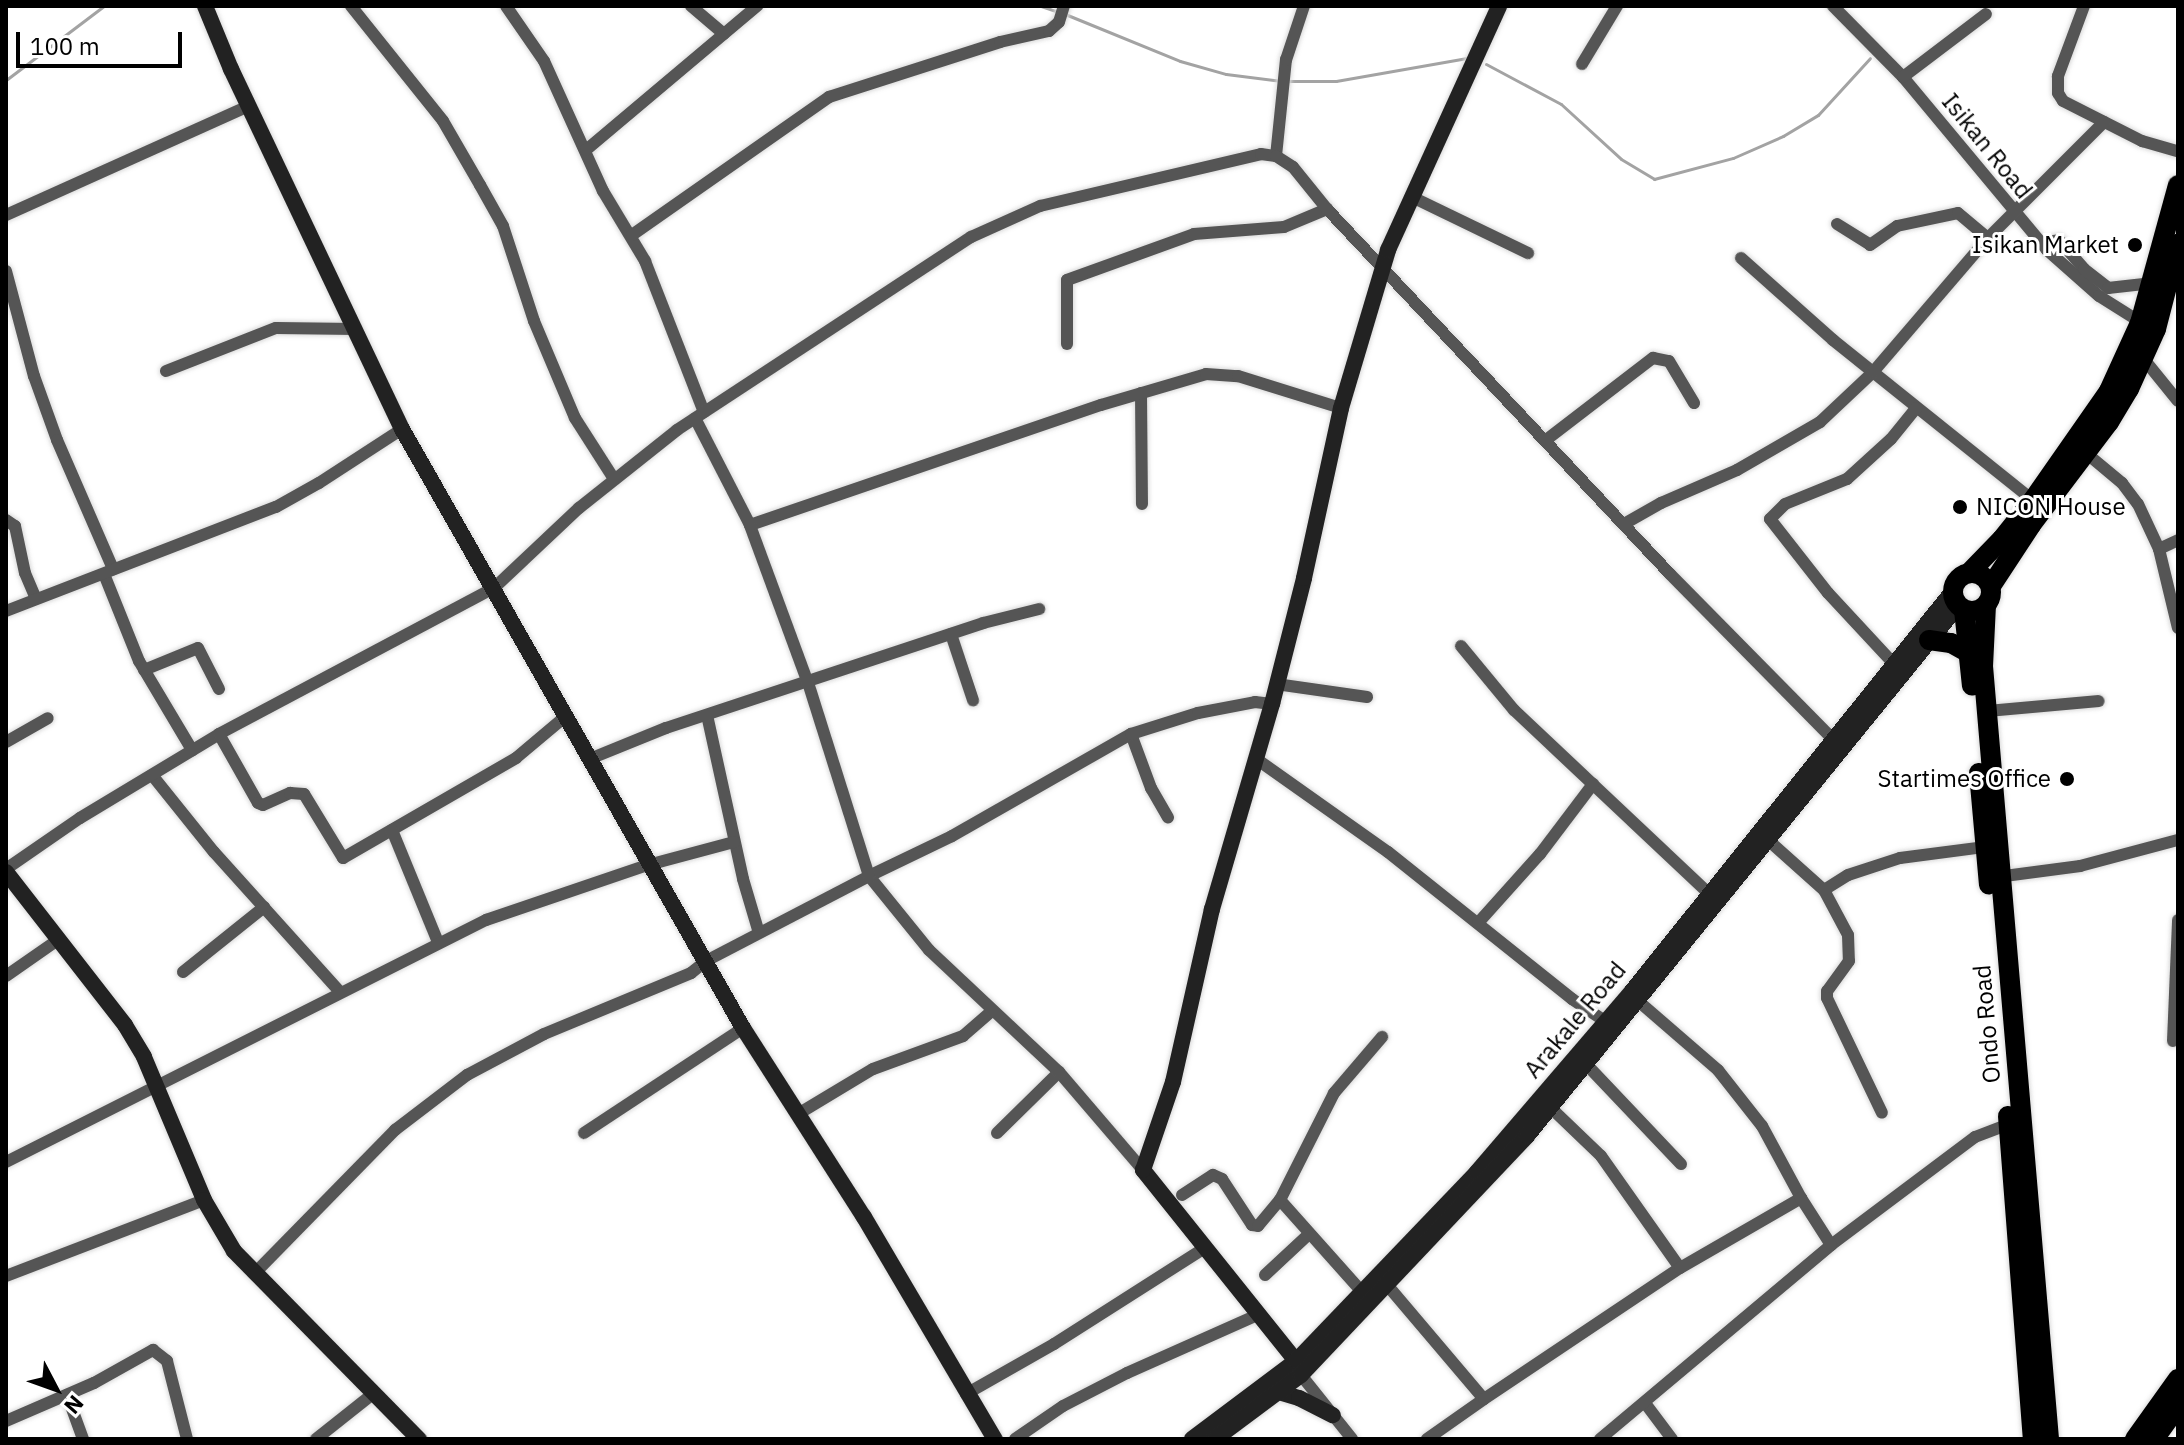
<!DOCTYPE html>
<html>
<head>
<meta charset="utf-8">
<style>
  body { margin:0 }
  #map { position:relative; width:2184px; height:1445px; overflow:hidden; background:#fff; font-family:"IBM Plex Sans",sans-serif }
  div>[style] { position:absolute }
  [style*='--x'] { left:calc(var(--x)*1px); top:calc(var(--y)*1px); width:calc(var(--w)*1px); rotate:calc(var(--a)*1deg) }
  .stream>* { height:3px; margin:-1.5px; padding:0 1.5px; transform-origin:1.5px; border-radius:1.5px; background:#a3a3a3 }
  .roads { filter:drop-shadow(0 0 2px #dbdbdb) drop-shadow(0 0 2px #dbdbdb) }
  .street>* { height:12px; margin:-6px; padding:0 6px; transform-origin:6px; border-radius:6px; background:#555 }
  .secondary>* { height:16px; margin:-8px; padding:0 8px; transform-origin:8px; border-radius:8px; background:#222 }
  .primary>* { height:20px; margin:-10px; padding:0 10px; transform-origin:10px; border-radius:10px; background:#000 }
  .primary>.ring { margin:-10px; padding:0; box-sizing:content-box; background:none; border:20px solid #000; border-radius:50% }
  .dots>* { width:22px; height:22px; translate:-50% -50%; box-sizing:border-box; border:4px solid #fff; border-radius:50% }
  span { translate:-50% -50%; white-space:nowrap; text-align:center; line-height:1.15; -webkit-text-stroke:6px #fff; paint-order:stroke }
  .street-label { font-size:24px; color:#000 }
  .poi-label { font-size:24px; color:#000 }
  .right { translate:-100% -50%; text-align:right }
  .left { translate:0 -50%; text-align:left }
  .frame { position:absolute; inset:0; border:8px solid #000; pointer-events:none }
  .north { position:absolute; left:16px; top:1349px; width:80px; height:80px; -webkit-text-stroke:6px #fff; paint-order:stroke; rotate:131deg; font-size:22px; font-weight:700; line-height:32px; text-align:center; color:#000 }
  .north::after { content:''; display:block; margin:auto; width:28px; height:36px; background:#000; clip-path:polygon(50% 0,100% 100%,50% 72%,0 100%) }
  .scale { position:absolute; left:16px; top:32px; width:166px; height:36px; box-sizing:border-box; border:4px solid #000; border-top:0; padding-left:10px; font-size:24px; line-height:28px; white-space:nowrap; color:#000; -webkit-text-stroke:6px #fff; paint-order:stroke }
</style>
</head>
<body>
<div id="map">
  <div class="stream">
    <i style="--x:1041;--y:6;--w:18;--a:19"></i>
    <i style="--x:1065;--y:14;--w:124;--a:22.2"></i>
    <i style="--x:1180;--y:61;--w:48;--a:15.8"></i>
    <i style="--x:1226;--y:74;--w:56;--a:7.1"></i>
    <i style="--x:1486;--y:64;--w:85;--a:28.1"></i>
    <i style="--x:1561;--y:104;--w:81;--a:42.5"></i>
    <i style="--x:1621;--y:159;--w:39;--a:31"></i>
    <i style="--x:1654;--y:179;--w:82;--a:-14.9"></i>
    <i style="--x:1733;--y:158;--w:55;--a:-23.7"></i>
    <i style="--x:1783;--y:136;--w:41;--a:-31"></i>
    <i style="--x:1818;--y:115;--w:77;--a:-47.6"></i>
    <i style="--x:6;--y:80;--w:123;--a:-37.1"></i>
    <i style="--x:1289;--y:81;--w:47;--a:0"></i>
    <i style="--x:1336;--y:81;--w:133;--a:-10"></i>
  </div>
  <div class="roads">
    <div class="street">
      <i style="--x:351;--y:6;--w:147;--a:51.3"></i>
      <i style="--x:443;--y:121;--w:74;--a:60"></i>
      <i style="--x:480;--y:185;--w:47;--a:60.7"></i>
      <i style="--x:503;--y:226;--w:100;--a:71.9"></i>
      <i style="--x:534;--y:321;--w:105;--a:67.1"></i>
      <i style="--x:575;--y:418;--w:72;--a:57.4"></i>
      <i style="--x:506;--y:6;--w:67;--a:55.4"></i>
      <i style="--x:544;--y:61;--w:143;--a:65.6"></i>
      <i style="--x:603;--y:191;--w:82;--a:59"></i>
      <i style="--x:645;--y:261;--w:162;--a:68.7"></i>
      <i style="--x:691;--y:6;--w:43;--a:40.3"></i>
      <i style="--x:1833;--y:6;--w:100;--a:45.4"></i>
      <i style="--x:1903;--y:77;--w:225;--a:50.2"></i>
      <i style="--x:2047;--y:250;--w:69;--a:41.5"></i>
      <i style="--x:2099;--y:296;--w:54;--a:32.2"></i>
      <i style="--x:2084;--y:6;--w:75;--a:110.4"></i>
      <i style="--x:2058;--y:76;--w:17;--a:90"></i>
      <i style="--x:2058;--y:93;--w:9;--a:58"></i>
      <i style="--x:2063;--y:101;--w:89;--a:26.9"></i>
      <i style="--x:2142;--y:141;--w:37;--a:16"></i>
      <i style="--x:1582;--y:64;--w:68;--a:-58.9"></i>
      <i style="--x:1903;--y:77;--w:104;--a:-37.2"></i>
      <i style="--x:586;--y:150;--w:224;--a:-40.1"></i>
      <i style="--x:1276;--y:156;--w:97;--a:-84.1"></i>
      <i style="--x:1286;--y:60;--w:57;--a:-71.6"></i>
      <i style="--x:1412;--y:197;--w:129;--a:25.8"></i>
      <i style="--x:6;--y:215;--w:266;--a:-24.2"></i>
      <i style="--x:1837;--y:224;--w:39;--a:32"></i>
      <i style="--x:1870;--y:245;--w:33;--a:-35"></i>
      <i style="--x:1897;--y:226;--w:62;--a:-12"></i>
      <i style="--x:1958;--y:213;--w:39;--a:40"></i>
      <i style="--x:632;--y:235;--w:241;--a:-35"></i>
      <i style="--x:829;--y:97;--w:180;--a:-17.8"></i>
      <i style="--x:1000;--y:42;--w:50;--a:-12.7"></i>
      <i style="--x:1049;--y:31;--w:13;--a:-42"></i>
      <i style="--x:1059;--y:22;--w:17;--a:-73"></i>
      <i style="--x:2047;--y:250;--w:11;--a:-52"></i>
      <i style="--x:2054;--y:241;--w:5;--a:-11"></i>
      <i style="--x:2059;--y:240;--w:38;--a:49"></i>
      <i style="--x:2084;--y:269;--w:31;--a:38"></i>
      <i style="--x:2108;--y:288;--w:45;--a:-6.3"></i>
      <i style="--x:1741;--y:258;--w:123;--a:41.7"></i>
      <i style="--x:1833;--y:340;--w:256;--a:38.7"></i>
      <i style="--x:6;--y:271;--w:109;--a:75.1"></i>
      <i style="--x:34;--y:376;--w:68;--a:70.2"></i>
      <i style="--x:57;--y:440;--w:141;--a:66.5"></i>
      <i style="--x:1067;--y:344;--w:64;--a:-90"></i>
      <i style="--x:1067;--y:280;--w:135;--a:-19.9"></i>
      <i style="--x:1194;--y:234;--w:90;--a:-4.4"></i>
      <i style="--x:1284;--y:227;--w:47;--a:-22.7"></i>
      <i style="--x:2143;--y:358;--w:55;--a:50.9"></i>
      <i style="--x:166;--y:371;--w:118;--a:-21.4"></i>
      <i style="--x:276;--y:328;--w:80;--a:0.7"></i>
      <i style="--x:1141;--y:393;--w:111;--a:89.5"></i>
      <i style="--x:1546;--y:440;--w:135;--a:-37.5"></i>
      <i style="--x:1653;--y:358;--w:16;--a:11"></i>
      <i style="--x:1669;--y:361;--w:49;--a:59.2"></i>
      <i style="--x:2086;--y:453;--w:47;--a:39.8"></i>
      <i style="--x:2122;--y:483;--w:26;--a:53"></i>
      <i style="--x:2138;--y:504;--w:50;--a:65"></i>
      <i style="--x:2159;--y:549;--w:81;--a:76.5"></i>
      <i style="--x:6;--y:520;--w:11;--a:34"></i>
      <i style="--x:15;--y:526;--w:48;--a:78"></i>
      <i style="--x:25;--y:573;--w:28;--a:67"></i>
      <i style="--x:1624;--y:524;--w:43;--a:-29.6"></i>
      <i style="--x:1661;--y:503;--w:83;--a:-23.5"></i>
      <i style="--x:1737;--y:470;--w:96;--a:-30"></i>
      <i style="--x:1820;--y:422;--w:73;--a:-43.3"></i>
      <i style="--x:1873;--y:372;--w:177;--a:-49.4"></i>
      <i style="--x:1988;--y:238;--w:164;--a:-45"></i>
      <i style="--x:750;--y:525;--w:371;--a:-18.9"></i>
      <i style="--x:1101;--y:405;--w:109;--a:-16.4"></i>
      <i style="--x:1206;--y:374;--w:32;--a:4"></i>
      <i style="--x:1238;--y:376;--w:108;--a:17.3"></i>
      <i style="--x:2159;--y:549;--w:21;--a:-25"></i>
      <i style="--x:104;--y:574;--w:94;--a:68.1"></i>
      <i style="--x:139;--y:661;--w:104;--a:59.2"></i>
      <i style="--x:6;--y:611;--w:289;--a:-21.1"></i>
      <i style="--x:276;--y:507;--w:49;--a:-29.2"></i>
      <i style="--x:319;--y:483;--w:99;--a:-33"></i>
      <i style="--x:951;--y:634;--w:70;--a:71.6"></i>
      <i style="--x:1461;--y:646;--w:83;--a:50.4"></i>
      <i style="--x:1514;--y:710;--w:267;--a:43.3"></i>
      <i style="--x:1894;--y:664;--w:97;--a:-132.9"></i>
      <i style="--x:1828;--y:593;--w:94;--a:-128.1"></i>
      <i style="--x:1770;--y:519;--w:21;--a:-45"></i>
      <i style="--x:1785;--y:504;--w:67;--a:-22"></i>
      <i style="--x:1847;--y:479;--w:59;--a:-42.3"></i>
      <i style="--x:1891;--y:439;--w:40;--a:-51"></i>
      <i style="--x:144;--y:670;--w:58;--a:-22.2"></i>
      <i style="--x:198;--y:648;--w:46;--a:62.9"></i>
      <i style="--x:1276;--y:684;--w:92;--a:8.1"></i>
      <i style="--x:1988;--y:711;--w:111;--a:-5.1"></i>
      <i style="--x:707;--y:715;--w:168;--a:77.6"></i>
      <i style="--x:743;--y:879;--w:56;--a:73.5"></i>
      <i style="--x:219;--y:734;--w:79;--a:60.5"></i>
      <i style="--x:258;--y:803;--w:5;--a:22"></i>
      <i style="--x:263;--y:805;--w:30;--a:-24"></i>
      <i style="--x:290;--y:793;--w:14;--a:4"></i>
      <i style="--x:304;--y:794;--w:75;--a:58.6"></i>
      <i style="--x:343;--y:858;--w:200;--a:-30"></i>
      <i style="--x:516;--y:758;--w:65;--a:-40"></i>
      <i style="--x:1131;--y:734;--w:58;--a:69.7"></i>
      <i style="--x:1151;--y:788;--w:34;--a:60"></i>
      <i style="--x:6;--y:742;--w:48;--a:-29.7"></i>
      <i style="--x:592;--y:758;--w:80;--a:-22.1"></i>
      <i style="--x:666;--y:728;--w:334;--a:-18.3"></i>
      <i style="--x:983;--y:623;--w:58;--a:-14"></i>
      <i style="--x:1255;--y:758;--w:163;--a:35.3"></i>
      <i style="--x:1388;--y:852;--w:236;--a:38.6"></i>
      <i style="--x:1572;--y:999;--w:48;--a:34"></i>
      <i style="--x:152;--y:775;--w:99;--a:51.2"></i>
      <i style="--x:214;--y:852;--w:188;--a:48"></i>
      <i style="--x:392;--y:830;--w:121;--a:67.7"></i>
      <i style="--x:1768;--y:840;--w:75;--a:41.8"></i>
      <i style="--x:1824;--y:890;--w:51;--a:61.9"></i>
      <i style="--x:1848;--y:935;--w:26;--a:88"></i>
      <i style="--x:1849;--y:961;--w:37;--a:126"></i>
      <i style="--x:1827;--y:991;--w:7;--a:90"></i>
      <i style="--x:1827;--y:998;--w:127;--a:64.4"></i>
      <i style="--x:6;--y:869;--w:90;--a:-34.6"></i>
      <i style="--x:80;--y:818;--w:162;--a:-31.1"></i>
      <i style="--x:219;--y:734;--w:311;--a:-28"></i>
      <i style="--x:494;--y:588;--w:117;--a:-43.3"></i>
      <i style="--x:579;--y:508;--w:125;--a:-38.5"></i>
      <i style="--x:677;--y:430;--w:352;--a:-33.3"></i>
      <i style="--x:971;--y:237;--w:76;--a:-24.2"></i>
      <i style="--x:1040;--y:206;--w:227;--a:-13.2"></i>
      <i style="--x:1261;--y:154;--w:15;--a:8"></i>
      <i style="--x:1276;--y:156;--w:20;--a:33"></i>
      <i style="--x:1293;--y:167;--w:54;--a:51"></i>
      <i style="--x:1327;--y:209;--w:501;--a:46.78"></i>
      <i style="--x:1670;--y:574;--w:231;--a:45.4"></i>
      <i style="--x:1997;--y:877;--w:84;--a:-7.5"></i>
      <i style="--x:2080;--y:866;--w:101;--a:-14.9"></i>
      <i style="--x:1824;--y:890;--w:28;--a:-32"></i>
      <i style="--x:1848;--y:875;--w:55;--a:-18.1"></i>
      <i style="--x:1900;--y:858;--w:86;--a:-7.4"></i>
      <i style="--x:1478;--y:923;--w:93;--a:-48.1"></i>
      <i style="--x:1540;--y:854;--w:88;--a:-52.9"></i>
      <i style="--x:183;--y:972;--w:104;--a:-38.7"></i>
      <i style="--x:6;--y:976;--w:65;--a:-34.9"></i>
      <i style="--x:2173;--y:1041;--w:121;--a:-87.6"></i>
      <i style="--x:1586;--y:1064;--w:138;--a:46.5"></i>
      <i style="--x:1551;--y:1108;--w:69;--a:43.8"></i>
      <i style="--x:1601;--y:1156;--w:137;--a:54.8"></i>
      <i style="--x:798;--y:1114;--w:87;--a:-31"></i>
      <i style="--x:873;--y:1069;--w:96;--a:-20.1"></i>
      <i style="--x:963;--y:1036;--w:37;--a:-41"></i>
      <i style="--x:584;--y:1133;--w:191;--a:-33.4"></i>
      <i style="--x:997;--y:1133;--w:87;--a:-44.5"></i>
      <i style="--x:6;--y:1162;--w:538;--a:-26.76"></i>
      <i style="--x:486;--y:920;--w:171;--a:-18.8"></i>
      <i style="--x:648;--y:865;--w:89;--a:-15"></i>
      <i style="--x:1143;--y:1170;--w:129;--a:-130.6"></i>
      <i style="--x:1059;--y:1072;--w:178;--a:-136.8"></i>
      <i style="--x:929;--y:950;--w:95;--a:-129"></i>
      <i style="--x:869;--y:876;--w:92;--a:-25.7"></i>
      <i style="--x:952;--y:836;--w:206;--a:-29.7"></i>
      <i style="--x:1131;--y:734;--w:70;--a:-17.4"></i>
      <i style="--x:1198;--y:713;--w:58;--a:-10.9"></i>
      <i style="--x:1255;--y:702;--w:17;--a:7"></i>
      <i style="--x:1182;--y:1195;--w:37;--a:-33"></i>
      <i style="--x:1213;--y:1175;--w:10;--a:24"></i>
      <i style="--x:1222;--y:1179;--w:55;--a:56.9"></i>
      <i style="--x:1252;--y:1225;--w:6;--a:9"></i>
      <i style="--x:1258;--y:1226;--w:34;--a:-50"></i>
      <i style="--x:1831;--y:1245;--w:180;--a:-36.9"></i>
      <i style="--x:1975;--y:1137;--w:39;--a:-21"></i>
      <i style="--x:254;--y:1274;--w:202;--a:-45.6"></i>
      <i style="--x:395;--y:1130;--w:91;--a:-37.4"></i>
      <i style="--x:467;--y:1075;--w:87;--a:-28"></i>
      <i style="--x:544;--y:1034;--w:159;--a:-22.5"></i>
      <i style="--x:691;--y:973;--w:19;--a:-39"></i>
      <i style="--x:706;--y:961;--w:184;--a:-27.5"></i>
      <i style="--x:869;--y:876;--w:202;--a:-107.5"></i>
      <i style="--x:808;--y:683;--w:168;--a:-110.2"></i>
      <i style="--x:750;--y:525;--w:120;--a:-117.2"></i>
      <i style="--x:1265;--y:1275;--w:60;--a:-43"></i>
      <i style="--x:6;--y:1276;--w:212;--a:-21"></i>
      <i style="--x:1388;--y:1286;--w:148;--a:49.7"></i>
      <i style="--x:1484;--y:1399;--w:70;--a:144.9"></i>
      <i style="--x:1363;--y:1293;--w:125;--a:-131.7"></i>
      <i style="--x:1280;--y:1200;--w:120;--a:-63.2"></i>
      <i style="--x:1334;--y:1093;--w:74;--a:-49.4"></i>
      <i style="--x:1301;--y:1375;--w:82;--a:51.4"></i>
      <i style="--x:966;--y:1394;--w:101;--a:-29.6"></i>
      <i style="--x:1054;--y:1344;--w:177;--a:-32.5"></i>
      <i style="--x:67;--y:1395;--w:47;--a:70"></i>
      <i style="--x:1484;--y:1399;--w:236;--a:-33.8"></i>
      <i style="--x:1680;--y:1268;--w:140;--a:-30"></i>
      <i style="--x:1801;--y:1198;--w:82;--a:-118.4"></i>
      <i style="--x:1762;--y:1126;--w:71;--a:-128.2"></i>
      <i style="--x:1718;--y:1070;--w:106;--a:-139.2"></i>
      <i style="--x:1645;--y:1403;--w:45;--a:53.1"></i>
      <i style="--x:6;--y:1421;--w:96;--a:-23.4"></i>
      <i style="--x:94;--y:1383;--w:68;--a:-29.2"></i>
      <i style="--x:153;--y:1350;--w:18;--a:38"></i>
      <i style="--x:167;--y:1361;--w:81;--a:75.6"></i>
      <i style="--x:316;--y:1439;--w:74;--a:-38.4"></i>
      <i style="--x:1015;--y:1439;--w:58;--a:-34.5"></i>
      <i style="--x:1063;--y:1406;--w:72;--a:-27.3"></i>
      <i style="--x:1127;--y:1373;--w:142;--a:-24"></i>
      <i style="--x:1600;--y:1439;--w:302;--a:-40"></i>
      <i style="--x:1831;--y:1245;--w:56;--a:-122.6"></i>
    </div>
    <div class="secondary">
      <i style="--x:205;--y:6;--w:68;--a:67.6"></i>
      <i style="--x:231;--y:69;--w:399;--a:64.6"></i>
      <i style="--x:402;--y:429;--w:689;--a:60.35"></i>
      <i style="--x:743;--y:1028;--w:224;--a:57.4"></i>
      <i style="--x:864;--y:1217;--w:258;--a:59.5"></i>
      <i style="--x:6;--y:872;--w:194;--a:52.1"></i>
      <i style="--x:125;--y:1025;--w:37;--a:59"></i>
      <i style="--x:144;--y:1057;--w:155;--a:67.2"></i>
      <i style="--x:204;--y:1200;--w:59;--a:59.5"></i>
      <i style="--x:234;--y:1251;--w:264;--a:45.5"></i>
      <i style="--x:1296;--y:1361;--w:245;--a:-128.7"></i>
      <i style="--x:1143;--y:1170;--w:93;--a:-71.2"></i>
      <i style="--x:1173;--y:1082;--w:177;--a:-77.3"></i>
      <i style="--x:1212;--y:909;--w:214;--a:-73.7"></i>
      <i style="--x:1272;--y:704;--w:130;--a:-75.7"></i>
      <i style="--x:1304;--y:578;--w:174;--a:-77.7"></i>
      <i style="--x:1341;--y:408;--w:165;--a:-73.4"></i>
      <i style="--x:1388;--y:250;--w:268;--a:-65.5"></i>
      <i style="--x:1279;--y:1392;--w:21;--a:17"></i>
      <i style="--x:1299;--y:1398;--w:38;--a:27"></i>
      <i style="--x:1192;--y:1439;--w:130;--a:-36.9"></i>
      <i style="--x:1296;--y:1361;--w:262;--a:-46.2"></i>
      <i style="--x:1477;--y:1172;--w:238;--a:-49.4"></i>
      <i style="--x:1632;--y:991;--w:511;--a:-51.27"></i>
      <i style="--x:1215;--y:1439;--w:107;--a:-36.7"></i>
      <i style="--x:1301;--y:1375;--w:329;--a:-46.6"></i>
      <i style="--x:1527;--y:1136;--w:683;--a:-50.88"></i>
    </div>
    <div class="primary">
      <i class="ring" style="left:1953px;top:573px;width:18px;height:18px"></i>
      <i style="--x:1969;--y:573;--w:47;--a:-45.9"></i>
      <i style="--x:2002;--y:539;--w:50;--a:-51.5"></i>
      <i style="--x:2033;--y:500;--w:133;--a:-55.1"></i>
      <i style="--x:2109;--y:391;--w:75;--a:-65.5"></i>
      <i style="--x:2140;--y:323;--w:143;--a:-74.6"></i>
      <i style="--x:1991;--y:586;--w:73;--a:-56.7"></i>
      <i style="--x:2031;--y:525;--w:129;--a:-52.9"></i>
      <i style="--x:2109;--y:422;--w:39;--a:-59"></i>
      <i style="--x:2129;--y:389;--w:66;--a:-65.8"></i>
      <i style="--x:2156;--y:329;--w:88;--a:-75.5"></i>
      <i style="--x:1986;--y:605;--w:61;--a:92.8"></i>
      <i style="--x:1983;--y:666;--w:776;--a:85.12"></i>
      <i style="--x:1964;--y:610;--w:76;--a:84"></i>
      <i style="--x:1929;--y:640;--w:22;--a:8"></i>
      <i style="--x:1951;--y:643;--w:21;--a:29"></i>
      <i style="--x:1979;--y:773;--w:112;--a:84.9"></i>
      <i style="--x:2008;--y:1116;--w:324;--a:85.6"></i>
      <i style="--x:2135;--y:1439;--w:74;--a:-54.4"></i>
      <i style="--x:2154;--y:1439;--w:41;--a:-54"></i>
    </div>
  </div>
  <div class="dots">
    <i style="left:2135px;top:245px;background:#000"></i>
    <i style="left:1960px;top:507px;background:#000"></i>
    <i style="left:2067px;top:779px;background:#000"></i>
  </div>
  <div class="street-label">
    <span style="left:1987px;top:146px;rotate:51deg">Isikan Road</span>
    <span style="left:1575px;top:1020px;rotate:-50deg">Arakale Road</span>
    <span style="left:1987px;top:1024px;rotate:-95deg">Ondo Road</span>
  </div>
  <div class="poi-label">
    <span class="right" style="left:2119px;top:245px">Isikan Market</span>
    <span class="left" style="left:1976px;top:507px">NICON House</span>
    <span class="right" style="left:2051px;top:779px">Startimes Office</span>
  </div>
  <div class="frame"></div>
  <div class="north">N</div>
  <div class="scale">100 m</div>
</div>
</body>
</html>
